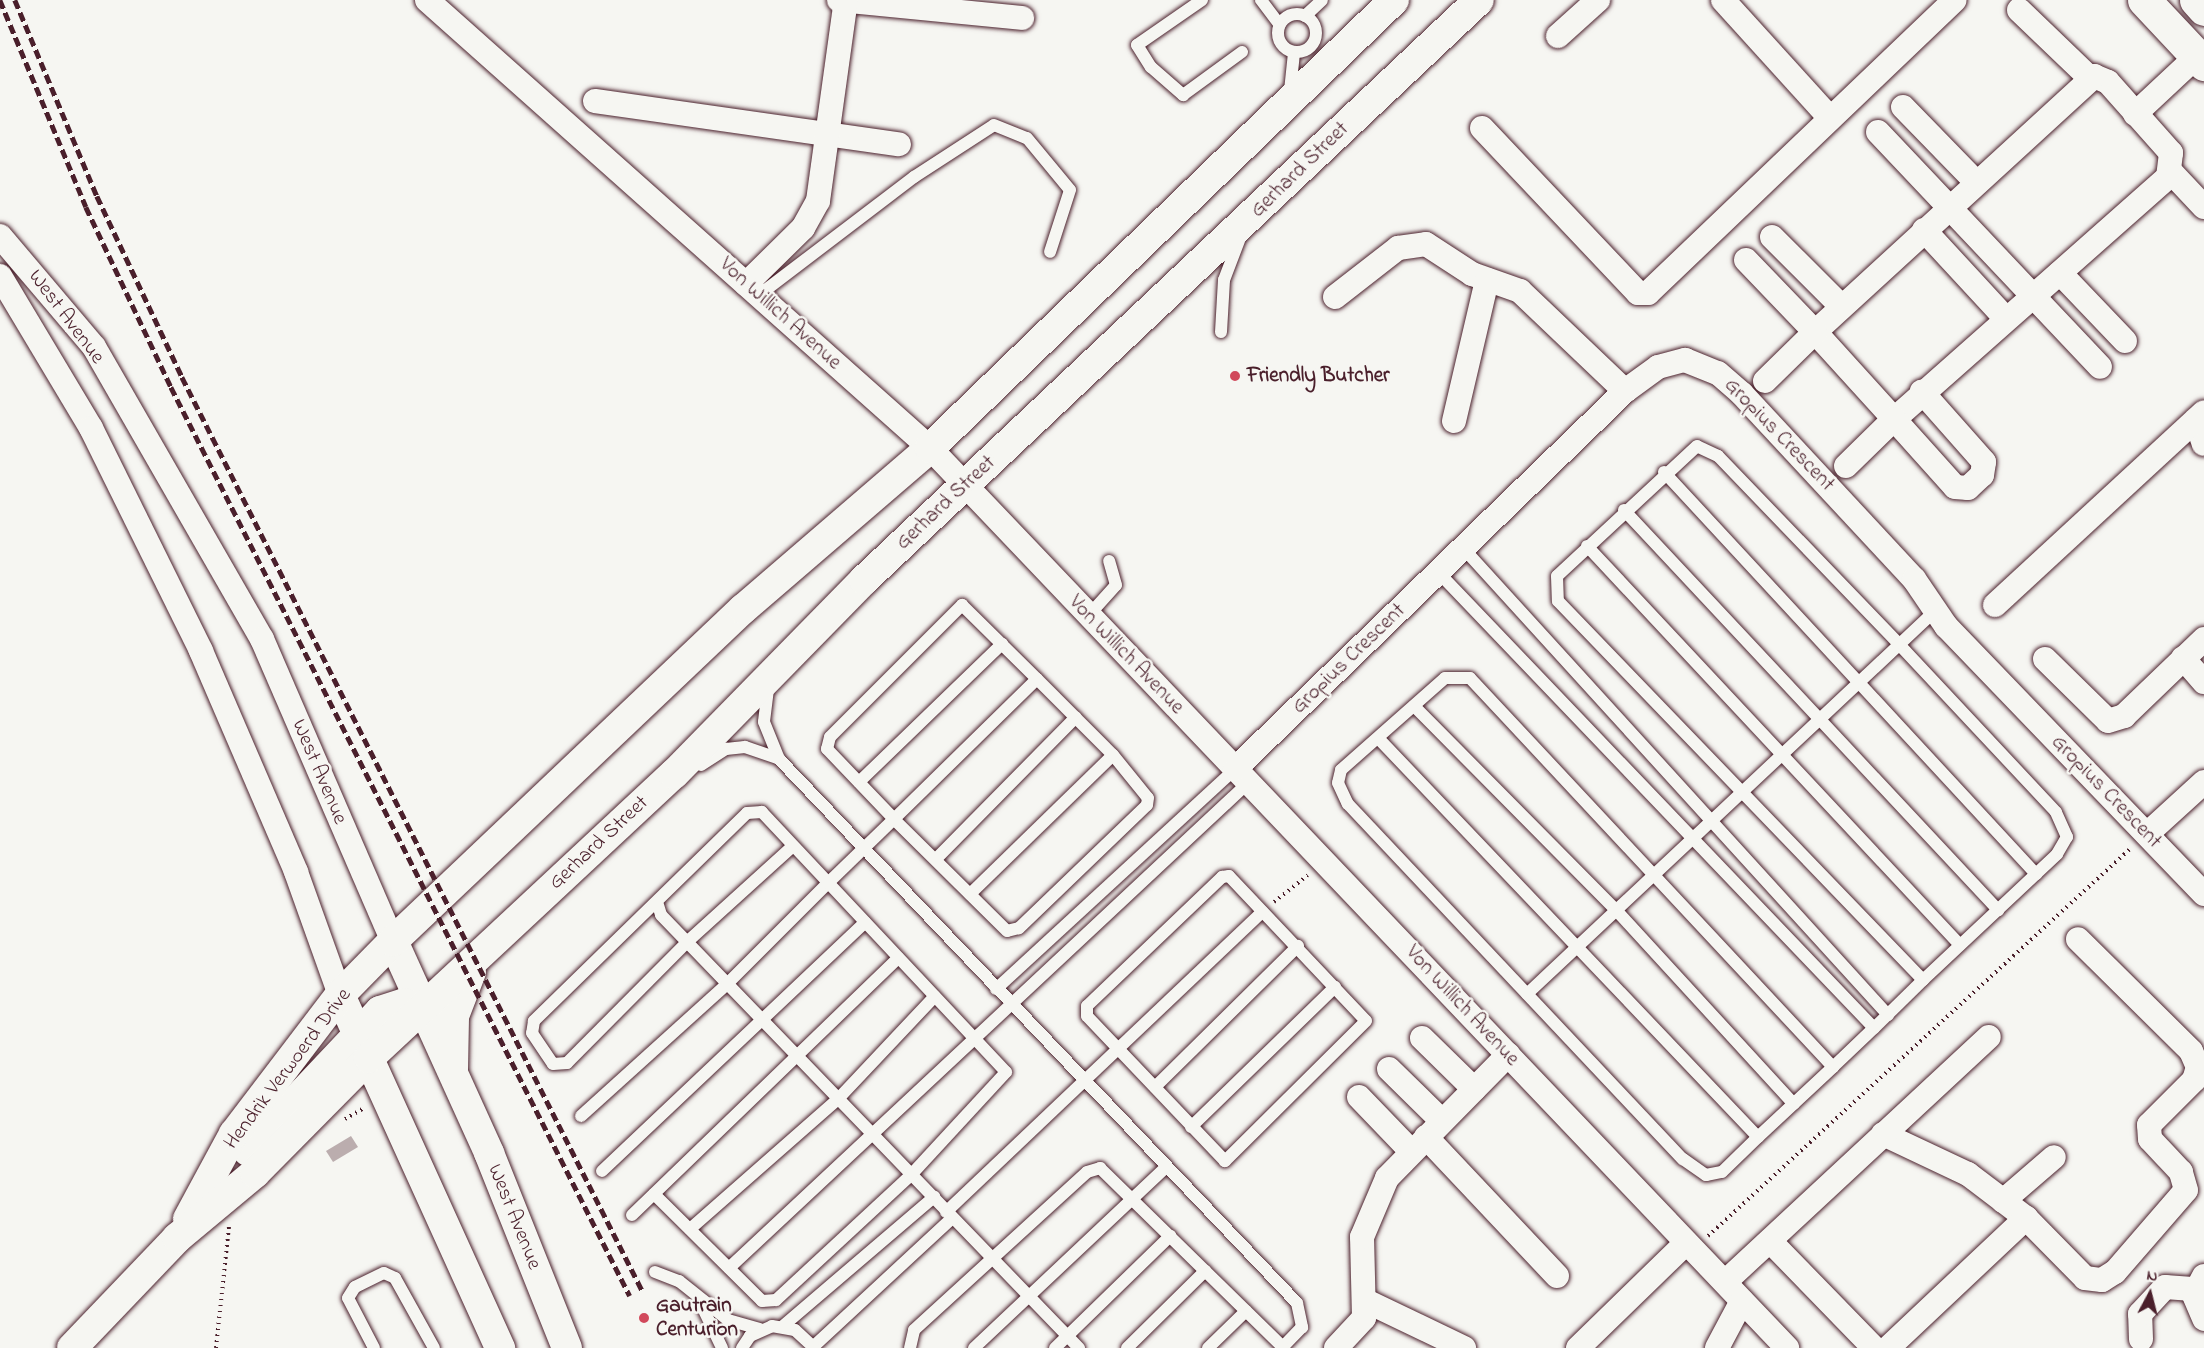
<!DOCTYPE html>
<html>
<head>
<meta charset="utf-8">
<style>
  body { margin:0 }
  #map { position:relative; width:2204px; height:1348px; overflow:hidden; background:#f6f6f2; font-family:"Indie Flower",sans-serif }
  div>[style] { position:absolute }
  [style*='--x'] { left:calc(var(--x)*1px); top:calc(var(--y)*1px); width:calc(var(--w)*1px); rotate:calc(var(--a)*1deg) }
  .water>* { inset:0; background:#bbadae }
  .path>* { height:4px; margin-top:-2px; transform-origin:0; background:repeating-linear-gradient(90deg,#4a1f2b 0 1.5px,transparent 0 6px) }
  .roads { filter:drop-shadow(0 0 2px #4a1f2b) drop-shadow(0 0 2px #4a1f2b) }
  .service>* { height:12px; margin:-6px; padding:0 6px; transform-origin:6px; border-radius:6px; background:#f6f6f2 }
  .service>.ring { margin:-6px; padding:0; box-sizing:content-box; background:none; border:12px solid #f6f6f2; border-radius:50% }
  .minor>* { height:24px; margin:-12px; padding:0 12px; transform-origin:12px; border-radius:12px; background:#f6f6f2 }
  .tertiary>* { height:30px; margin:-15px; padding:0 15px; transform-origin:15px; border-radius:15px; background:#f6f6f2 }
  .secondary>* { height:33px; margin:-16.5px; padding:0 16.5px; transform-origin:16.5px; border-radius:16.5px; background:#f6f6f2 }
  .rail>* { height:4.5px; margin-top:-2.25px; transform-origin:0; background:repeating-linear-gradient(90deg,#4a1f2b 0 9px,transparent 0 13.5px) }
  .dots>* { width:16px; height:16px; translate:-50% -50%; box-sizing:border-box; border:3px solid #f6f6f2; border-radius:50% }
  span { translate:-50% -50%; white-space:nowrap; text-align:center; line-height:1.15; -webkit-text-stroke:5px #f6f6f2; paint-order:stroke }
  .street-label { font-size:21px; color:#4a1f2b }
  .poi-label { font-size:21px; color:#4a1f2b; font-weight:700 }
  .left { translate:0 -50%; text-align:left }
  .north { position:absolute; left:2120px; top:1264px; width:60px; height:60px; -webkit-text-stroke:4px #f6f6f2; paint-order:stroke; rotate:7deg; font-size:16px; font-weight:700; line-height:24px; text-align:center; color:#4a1f2b }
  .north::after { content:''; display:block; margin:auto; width:21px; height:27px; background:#4a1f2b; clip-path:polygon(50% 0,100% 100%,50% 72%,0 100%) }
</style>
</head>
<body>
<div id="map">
  <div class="water">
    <i style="clip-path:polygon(351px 1136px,358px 1147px,333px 1162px,326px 1151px)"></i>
  </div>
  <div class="path">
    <i style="--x:1274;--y:902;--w:43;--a:-38.5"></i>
    <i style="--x:345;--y:1119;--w:22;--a:-30"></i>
    <i style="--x:1708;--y:1236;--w:574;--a:-42.53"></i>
    <i style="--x:216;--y:1348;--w:122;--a:-83.9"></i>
  </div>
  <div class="roads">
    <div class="service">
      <i style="--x:1202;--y:0;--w:79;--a:145.3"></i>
      <i style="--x:1137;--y:45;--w:26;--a:58"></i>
      <i style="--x:1151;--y:67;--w:43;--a:41.2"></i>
      <i style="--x:1183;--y:95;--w:73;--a:-36.1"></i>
      <i style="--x:1261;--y:0;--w:31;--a:53"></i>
      <i class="ring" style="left:1278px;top:14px;width:26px;height:26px"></i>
      <i style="--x:1305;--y:16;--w:23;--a:-43"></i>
      <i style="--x:1290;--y:91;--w:39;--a:-84"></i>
      <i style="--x:759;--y:295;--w:195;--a:-37.3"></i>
      <i style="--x:914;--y:177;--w:95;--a:-33"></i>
      <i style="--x:994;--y:125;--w:35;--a:22"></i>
      <i style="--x:1027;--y:138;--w:67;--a:50.4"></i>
      <i style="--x:1070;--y:190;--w:65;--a:107.9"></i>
      <i style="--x:1221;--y:332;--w:52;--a:-86.7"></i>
      <i style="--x:1224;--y:280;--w:45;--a:-69.1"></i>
      <i style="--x:1664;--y:472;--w:548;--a:47.22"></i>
      <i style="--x:1624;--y:510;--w:548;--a:46.92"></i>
      <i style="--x:1587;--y:546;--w:546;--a:46.93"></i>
      <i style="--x:1464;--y:549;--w:630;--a:47.7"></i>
      <i style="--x:1439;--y:573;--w:629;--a:46.29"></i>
      <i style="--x:1089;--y:615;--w:40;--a:-48"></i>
      <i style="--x:1116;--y:585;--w:25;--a:-106"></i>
      <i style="--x:768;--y:689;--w:33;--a:97"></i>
      <i style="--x:764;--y:722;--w:40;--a:68"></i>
      <i style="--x:779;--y:759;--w:751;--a:46.4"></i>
      <i style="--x:1297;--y:1303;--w:25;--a:78"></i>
      <i style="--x:1302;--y:1327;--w:29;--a:134"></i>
      <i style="--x:1414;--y:706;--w:287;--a:45.3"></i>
      <i style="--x:1616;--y:910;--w:263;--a:47.5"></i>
      <i style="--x:1378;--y:738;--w:551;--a:46.4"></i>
      <i style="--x:701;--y:765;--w:30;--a:-33"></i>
      <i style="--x:726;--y:749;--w:19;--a:-6"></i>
      <i style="--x:745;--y:747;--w:36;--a:19"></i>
      <i style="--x:859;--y:782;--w:199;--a:-44"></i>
      <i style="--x:936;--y:859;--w:199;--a:-45.4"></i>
      <i style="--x:1229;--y:876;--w:199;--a:46.6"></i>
      <i style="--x:1366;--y:1021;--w:199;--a:135.2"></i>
      <i style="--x:1225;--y:1161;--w:200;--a:-133.6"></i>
      <i style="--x:1087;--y:1016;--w:10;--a:-90"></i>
      <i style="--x:1087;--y:1006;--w:187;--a:-43.7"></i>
      <i style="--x:1222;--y:877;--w:7;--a:-8"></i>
      <i style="--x:970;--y:894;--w:199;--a:-44.2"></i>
      <i style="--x:658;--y:905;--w:10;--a:73"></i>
      <i style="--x:661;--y:915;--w:602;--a:46.01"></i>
      <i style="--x:996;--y:989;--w:325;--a:-42.6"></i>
      <i style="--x:1527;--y:994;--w:560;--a:-43.19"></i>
      <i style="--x:1833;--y:1067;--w:532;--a:-133.02"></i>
      <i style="--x:1470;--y:678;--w:25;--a:180"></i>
      <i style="--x:1445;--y:678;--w:139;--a:138.5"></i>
      <i style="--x:1341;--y:770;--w:13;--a:103"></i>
      <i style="--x:1338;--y:783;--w:23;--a:65"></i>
      <i style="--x:1348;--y:804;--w:488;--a:46.7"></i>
      <i style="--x:1683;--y:1159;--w:28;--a:35"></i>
      <i style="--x:1706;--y:1175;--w:16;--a:-11"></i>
      <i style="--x:1722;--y:1172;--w:50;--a:-44.2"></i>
      <i style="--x:1758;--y:1137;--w:103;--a:-43"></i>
      <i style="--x:1833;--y:1067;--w:57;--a:-43.6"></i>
      <i style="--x:1874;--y:1028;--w:69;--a:-44.4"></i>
      <i style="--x:1923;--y:980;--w:184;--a:-43.2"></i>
      <i style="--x:2057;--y:854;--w:20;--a:-60"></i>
      <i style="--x:2067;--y:837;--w:27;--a:-114"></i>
      <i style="--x:2056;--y:812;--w:231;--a:-133.1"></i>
      <i style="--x:1898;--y:643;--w:260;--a:-133.9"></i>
      <i style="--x:1718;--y:456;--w:23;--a:-155"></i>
      <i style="--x:1697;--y:446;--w:191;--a:137.1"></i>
      <i style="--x:1557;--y:576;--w:25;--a:88"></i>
      <i style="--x:1558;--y:601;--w:526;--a:46.08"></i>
      <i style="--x:1155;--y:1087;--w:201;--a:-44.6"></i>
      <i style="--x:581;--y:1116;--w:198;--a:-42.1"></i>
      <i style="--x:728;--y:983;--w:141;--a:-45"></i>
      <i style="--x:828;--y:883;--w:92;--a:-44.1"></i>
      <i style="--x:894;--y:819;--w:200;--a:-44.4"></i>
      <i style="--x:1037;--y:679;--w:107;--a:45"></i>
      <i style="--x:1113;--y:755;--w:55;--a:50.9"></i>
      <i style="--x:1148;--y:798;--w:7;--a:98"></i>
      <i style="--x:1147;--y:805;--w:178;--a:136.1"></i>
      <i style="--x:1019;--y:928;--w:12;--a:166"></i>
      <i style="--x:1007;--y:931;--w:159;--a:-135.3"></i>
      <i style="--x:894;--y:819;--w:97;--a:-133.7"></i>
      <i style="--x:827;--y:749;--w:12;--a:-76"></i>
      <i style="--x:830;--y:737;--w:187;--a:-45"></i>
      <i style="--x:962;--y:605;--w:105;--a:44.6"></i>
      <i style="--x:1191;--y:1127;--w:201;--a:-44.2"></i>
      <i style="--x:602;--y:1171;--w:362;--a:-43.4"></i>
      <i style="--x:654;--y:1194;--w:152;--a:44.7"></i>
      <i style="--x:762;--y:1301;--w:14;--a:-4"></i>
      <i style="--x:776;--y:1300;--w:184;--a:-42.8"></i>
      <i style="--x:911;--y:1175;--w:140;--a:-47.3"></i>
      <i style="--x:1006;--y:1072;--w:357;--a:-133.2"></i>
      <i style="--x:762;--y:812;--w:15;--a:176"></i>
      <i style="--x:747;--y:813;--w:298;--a:135.7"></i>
      <i style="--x:534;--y:1021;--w:12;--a:99"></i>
      <i style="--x:532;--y:1033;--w:37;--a:56"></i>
      <i style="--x:553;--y:1064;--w:14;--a:-4"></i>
      <i style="--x:567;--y:1063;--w:170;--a:-45.2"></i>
      <i style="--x:687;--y:942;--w:143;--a:-42.2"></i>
      <i style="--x:946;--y:1212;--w:436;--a:-43.5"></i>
      <i style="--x:632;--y:1215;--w:370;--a:-44"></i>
      <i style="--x:690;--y:1229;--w:197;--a:-41.3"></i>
      <i style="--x:838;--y:1099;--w:141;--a:-46.7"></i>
      <i style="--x:729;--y:1268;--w:710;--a:-43.06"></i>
      <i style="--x:655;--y:1272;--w:26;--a:21"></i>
      <i style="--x:679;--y:1281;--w:63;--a:38.5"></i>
      <i style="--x:728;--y:1320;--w:33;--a:16"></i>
      <i style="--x:700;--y:1302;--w:51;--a:64.4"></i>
      <i style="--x:783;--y:1326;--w:199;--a:-40.5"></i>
      <i style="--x:814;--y:1346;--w:188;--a:-42.8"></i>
      <i style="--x:374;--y:1348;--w:56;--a:-117.5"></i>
      <i style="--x:348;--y:1298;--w:13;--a:-58"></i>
      <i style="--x:355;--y:1287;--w:32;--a:-26"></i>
      <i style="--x:384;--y:1273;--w:12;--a:24"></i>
      <i style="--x:395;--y:1278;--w:80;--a:60.9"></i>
      <i style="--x:742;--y:1348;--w:14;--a:-56"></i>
      <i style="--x:750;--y:1336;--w:24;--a:-24"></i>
      <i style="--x:772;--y:1326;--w:23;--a:10"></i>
      <i style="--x:795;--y:1330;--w:26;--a:43"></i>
      <i style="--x:910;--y:1348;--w:18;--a:-77"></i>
      <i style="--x:914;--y:1330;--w:234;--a:-42.4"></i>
      <i style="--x:1087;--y:1172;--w:14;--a:-17"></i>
      <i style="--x:1100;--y:1168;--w:256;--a:44.4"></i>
      <i style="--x:974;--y:1348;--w:262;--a:-43.3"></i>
      <i style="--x:1055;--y:1348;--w:161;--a:-44.2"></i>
      <i style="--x:1127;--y:1348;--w:110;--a:-44.6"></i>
      <i style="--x:1208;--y:1348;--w:53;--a:-44.2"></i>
    </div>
    <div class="minor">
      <i style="--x:427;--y:0;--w:674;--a:41.69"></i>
      <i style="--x:930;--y:448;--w:1243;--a:46.4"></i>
      <i style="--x:839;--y:0;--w:184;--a:5.6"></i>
      <i style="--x:1723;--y:0;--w:159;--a:47.8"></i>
      <i style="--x:2019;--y:10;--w:98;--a:43.8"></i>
      <i style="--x:1558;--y:36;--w:54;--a:-42"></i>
      <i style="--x:2094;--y:76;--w:15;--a:23"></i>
      <i style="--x:2108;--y:82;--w:95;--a:48.4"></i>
      <i style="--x:2171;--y:153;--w:24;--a:97"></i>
      <i style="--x:2168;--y:177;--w:366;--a:138.5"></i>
      <i style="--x:1894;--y:419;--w:118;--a:-132.2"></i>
      <i style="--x:1815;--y:332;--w:379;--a:-42.5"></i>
      <i style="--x:595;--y:101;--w:307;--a:8.1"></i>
      <i style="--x:1903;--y:107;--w:106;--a:45.8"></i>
      <i style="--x:2135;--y:114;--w:85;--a:-43.1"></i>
      <i style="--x:1482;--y:128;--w:227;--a:46.6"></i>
      <i style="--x:1638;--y:293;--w:10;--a:0"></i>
      <i style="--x:1648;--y:293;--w:424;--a:-43.7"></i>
      <i style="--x:1878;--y:132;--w:323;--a:46.6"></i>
      <i style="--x:2171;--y:172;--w:48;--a:46.7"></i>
      <i style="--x:1924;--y:230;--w:121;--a:47.3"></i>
      <i style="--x:0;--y:236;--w:145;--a:49.7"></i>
      <i style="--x:94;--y:347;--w:337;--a:60.1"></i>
      <i style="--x:262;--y:639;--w:329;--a:66.6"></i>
      <i style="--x:1772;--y:237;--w:98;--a:45"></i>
      <i style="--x:1746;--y:260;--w:100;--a:46.2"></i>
      <i style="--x:1815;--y:332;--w:70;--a:135.6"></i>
      <i style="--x:2060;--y:273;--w:94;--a:46.3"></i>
      <i style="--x:0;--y:276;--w:177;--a:59.1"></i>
      <i style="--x:91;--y:428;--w:249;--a:63.7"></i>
      <i style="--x:201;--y:651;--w:241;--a:66.7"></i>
      <i style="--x:296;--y:872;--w:131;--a:70.3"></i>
      <i style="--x:746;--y:284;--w:80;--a:-44.5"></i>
      <i style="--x:803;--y:228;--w:31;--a:-61"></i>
      <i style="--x:818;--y:201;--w:203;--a:-82.1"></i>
      <i style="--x:1335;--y:297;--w:80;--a:-37.9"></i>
      <i style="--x:1398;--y:248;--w:28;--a:-8"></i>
      <i style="--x:1426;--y:244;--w:55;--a:33.1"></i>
      <i style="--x:1472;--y:274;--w:51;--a:19.5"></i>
      <i style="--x:1520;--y:291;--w:145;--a:43.6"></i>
      <i style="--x:2196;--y:420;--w:25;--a:72"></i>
      <i style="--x:1454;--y:421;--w:145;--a:-76.8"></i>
      <i style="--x:1846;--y:466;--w:67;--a:-44.4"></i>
      <i style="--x:1894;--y:419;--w:91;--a:48.1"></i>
      <i style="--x:1955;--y:487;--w:13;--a:4"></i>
      <i style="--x:1968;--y:488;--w:19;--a:-43"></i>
      <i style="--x:1982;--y:475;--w:13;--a:-81"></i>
      <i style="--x:1984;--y:462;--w:94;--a:-131.5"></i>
      <i style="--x:1995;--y:605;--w:284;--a:-42.7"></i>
      <i style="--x:2183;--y:658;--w:32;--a:49"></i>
      <i style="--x:2045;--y:659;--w:88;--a:44.5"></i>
      <i style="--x:2108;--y:721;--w:17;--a:-17"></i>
      <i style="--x:2124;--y:716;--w:111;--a:-43.9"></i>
      <i style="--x:1235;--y:769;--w:543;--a:-44.1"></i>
      <i style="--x:1625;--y:391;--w:41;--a:-36"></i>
      <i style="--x:1658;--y:367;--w:28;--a:-15"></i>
      <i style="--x:1685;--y:360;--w:35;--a:22"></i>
      <i style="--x:1718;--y:373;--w:32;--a:41"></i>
      <i style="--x:1742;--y:394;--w:253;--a:47.1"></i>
      <i style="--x:1914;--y:579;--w:57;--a:55.8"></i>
      <i style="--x:1946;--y:626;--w:372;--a:46.1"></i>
      <i style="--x:2147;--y:834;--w:77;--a:-42.4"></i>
      <i style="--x:1422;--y:1038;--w:73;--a:44.4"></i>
      <i style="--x:1389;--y:1069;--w:74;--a:44.5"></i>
      <i style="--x:1359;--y:1097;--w:74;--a:46.1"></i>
      <i style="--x:1883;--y:1134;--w:94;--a:25.2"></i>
      <i style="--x:1968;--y:1174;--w:73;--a:37.2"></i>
      <i style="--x:2026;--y:1218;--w:84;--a:45.5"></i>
      <i style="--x:2085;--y:1278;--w:17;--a:7"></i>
      <i style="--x:2102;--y:1280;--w:15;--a:-32"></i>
      <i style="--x:2115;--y:1272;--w:108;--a:-49.1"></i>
      <i style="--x:2186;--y:1190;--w:19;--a:-106"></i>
      <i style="--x:2181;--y:1172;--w:45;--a:-133.2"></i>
      <i style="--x:2150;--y:1139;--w:14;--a:-94"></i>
      <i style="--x:2149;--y:1125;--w:64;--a:-45"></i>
      <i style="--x:2194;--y:1080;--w:14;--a:-73"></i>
      <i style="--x:2198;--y:1067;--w:17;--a:-114"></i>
      <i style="--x:2191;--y:1051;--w:159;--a:-135.3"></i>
      <i style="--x:1426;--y:1137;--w:191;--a:46.7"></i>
      <i style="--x:2003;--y:1201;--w:67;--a:-40.8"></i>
      <i style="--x:1770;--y:1241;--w:149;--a:45.8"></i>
      <i style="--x:2204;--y:1276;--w:21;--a:118"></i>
      <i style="--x:2194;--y:1295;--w:26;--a:67"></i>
      <i style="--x:1725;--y:1282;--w:360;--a:-42.9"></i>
      <i style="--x:1364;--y:1300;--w:111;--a:25.6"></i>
      <i style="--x:2141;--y:1339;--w:25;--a:-92"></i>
      <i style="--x:2140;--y:1314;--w:37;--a:-47"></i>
      <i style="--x:2165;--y:1287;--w:31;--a:4"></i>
      <i style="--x:1336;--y:1348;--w:41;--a:-47"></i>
      <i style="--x:1364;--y:1318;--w:81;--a:-91.4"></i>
      <i style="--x:1362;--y:1237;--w:64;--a:-67"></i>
      <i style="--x:1387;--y:1178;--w:173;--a:-45.5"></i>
      <i style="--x:1578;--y:1348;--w:149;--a:-44.2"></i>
      <i style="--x:1717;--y:1348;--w:53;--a:-62"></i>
      <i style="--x:1888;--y:1348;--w:190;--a:-43.3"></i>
    </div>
    <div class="tertiary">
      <i style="--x:393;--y:941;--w:233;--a:65.6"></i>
      <i style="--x:489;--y:1153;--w:210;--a:68.2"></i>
      <i style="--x:340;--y:995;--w:388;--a:65.6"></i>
      <i style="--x:453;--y:1070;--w:54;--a:-88.9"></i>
      <i style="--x:454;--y:1016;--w:47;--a:-68.9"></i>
      <i style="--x:248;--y:1151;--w:192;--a:-46.7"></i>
      <i style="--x:380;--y:1011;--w:26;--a:-18"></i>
      <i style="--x:405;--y:1003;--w:20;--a:33"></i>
      <i style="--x:188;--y:1219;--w:97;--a:-61.6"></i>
      <i style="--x:234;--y:1134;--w:175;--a:-52.7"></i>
      <i style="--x:340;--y:995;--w:76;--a:-45.5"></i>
      <i style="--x:393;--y:941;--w:482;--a:-43.5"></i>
      <i style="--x:743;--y:609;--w:247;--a:-40.7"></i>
      <i style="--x:930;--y:448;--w:645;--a:-43.99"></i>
      <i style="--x:72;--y:1348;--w:152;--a:-46.3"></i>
      <i style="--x:177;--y:1238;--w:102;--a:-39.8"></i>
      <i style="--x:255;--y:1173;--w:162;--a:-45.3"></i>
      <i style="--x:369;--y:1058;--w:417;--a:-43"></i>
      <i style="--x:674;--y:774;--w:272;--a:-45.6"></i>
      <i style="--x:864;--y:580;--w:845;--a:-43.32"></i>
    </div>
    <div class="secondary">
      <i style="--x:2144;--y:0;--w:88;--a:46.8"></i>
      <i style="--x:2196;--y:0;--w:12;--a:48"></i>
    </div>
  </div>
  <div class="rail">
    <i style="--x:0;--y:0;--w:224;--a:67.4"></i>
    <i style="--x:86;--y:207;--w:199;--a:64.7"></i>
    <i style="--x:171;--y:387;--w:1018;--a:63.21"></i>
    <i style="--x:15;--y:0;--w:212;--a:67.3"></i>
    <i style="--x:97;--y:196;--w:200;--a:64.8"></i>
    <i style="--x:182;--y:377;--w:1022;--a:63.26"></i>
  </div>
  <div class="dots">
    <i style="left:1235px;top:376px;background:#d1495b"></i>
    <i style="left:644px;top:1318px;background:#d1495b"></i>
  </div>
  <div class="street-label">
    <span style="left:1300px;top:170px;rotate:-44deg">Gerhard Street</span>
    <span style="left:780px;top:314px;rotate:42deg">Von Willich Avenue</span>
    <span style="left:66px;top:317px;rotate:53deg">West Avenue</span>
    <span style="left:1779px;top:435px;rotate:46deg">Gropius Crescent</span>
    <span style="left:946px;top:503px;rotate:-43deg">Gerhard Street</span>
    <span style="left:1126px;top:655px;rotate:46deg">Von Willich Avenue</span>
    <span style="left:1349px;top:659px;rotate:-44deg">Gropius Crescent</span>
    <span style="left:319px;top:772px;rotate:67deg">West Avenue</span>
    <span style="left:2106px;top:792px;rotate:46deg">Gropius Crescent</span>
    <span style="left:599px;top:843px;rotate:-43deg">Gerhard Street</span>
    <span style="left:1462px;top:1006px;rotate:47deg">Von Willich Avenue</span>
    <span style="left:288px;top:1069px;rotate:-53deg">Hendrik Verwoerd Drive</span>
    <span style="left:514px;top:1217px;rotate:68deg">West Avenue</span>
  </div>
  <div class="poi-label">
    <span class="left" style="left:1247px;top:376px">Friendly Butcher</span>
    <span class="left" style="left:656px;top:1318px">Gautrain<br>Centurion</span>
  </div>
  <div class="north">N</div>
</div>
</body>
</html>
